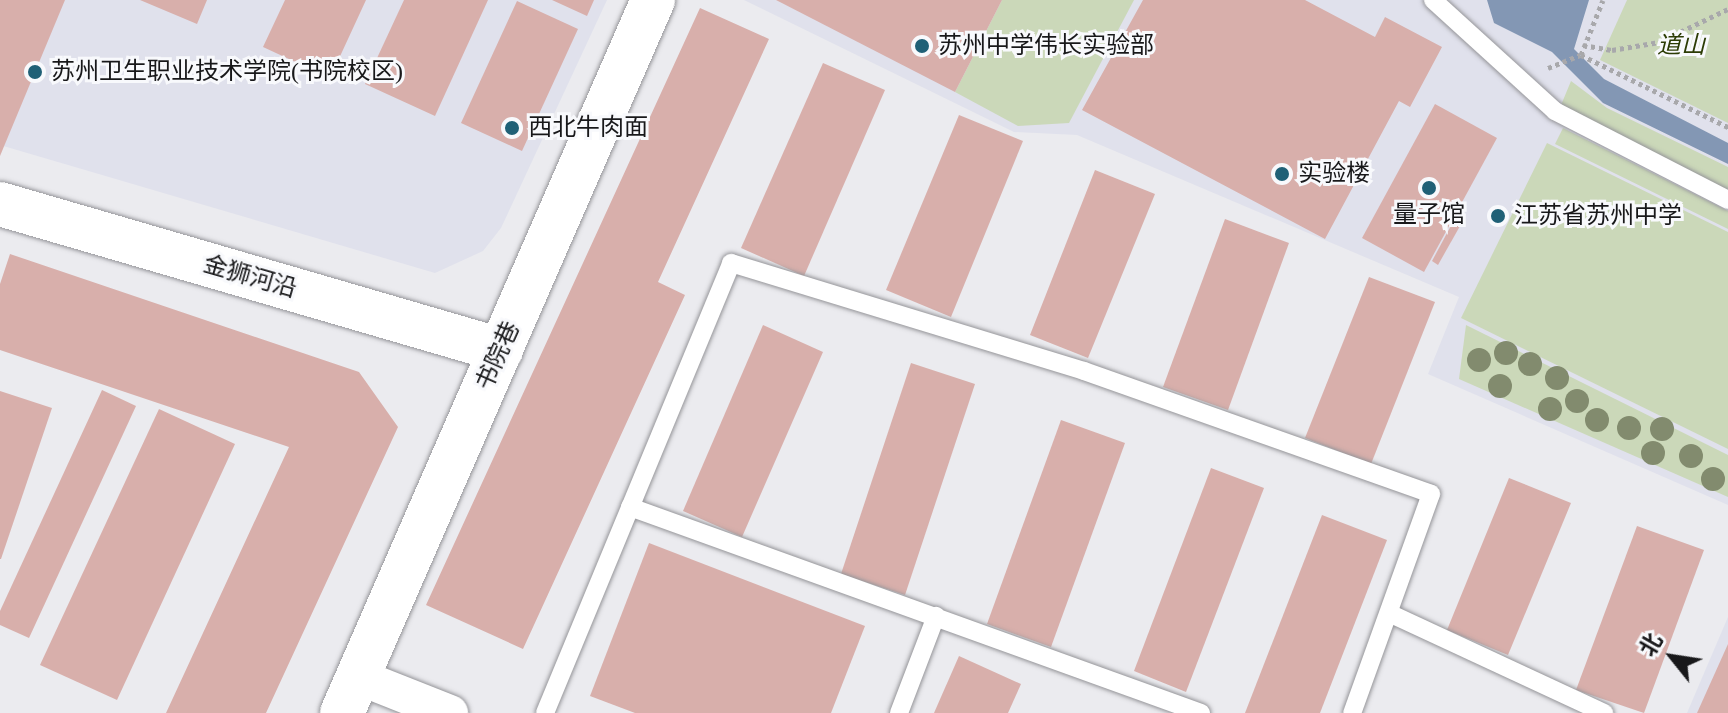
<!DOCTYPE html>
<html>
<head>
<meta charset="utf-8">
<style>
  body { margin:0 }
  #map { position:relative; width:1728px; height:713px; overflow:hidden; background:#ebebef; font-family:"Times New Roman","Noto Sans SC",serif }
  div>[style] { position:absolute }
  [style*='--x'] { left:calc(var(--x)*1px); top:calc(var(--y)*1px); width:calc(var(--w)*1px); rotate:calc(var(--a)*1deg) }
  .built>* { inset:0; background:#e0e1ec }
  .green>* { inset:0; background:#cbd8b9 }
  .water>* { inset:0; background:#8397b4 }
  .building>* { inset:0; background:#d8afab }
  .path>* { height:5px; margin-top:-2.5px; transform-origin:0; background:repeating-linear-gradient(90deg,#a8a8ab 0 4px,transparent 0 8px) }
  .roads { filter:drop-shadow(0 0 2px #959599) drop-shadow(0 0 2px #959599) }
  .service>* { height:18px; margin:-9px; padding:0 9px; transform-origin:9px; border-radius:9px; background:#fff }
  .minor>* { height:36px; margin:-18px; padding:0 18px; transform-origin:18px; border-radius:18px; background:#fff }
  .tertiary>* { height:44px; margin:-22px; padding:0 22px; transform-origin:22px; border-radius:22px; background:#fff }
  .secondary>* { height:44px; margin:-22px; padding:0 22px; transform-origin:22px; border-radius:22px; background:#fff }
  .trees>* { width:24px; height:24px; margin:-12px; border-radius:50%; background:#828b6e }
  .dots>* { width:22px; height:22px; translate:-50% -50%; box-sizing:border-box; border:4px solid #f8f9fc; border-radius:50% }
  span { translate:-50% -50%; white-space:nowrap; text-align:center; line-height:1.15; -webkit-text-stroke:6px #f8f9fc; paint-order:stroke }
  .poi-label { font-size:24px; color:#18181a }
  .left { translate:0 -50%; text-align:left }
  .park-label { font-size:24px; color:#2c3c05; font-style:italic }
  .street-label { font-size:24px; color:#18181a }
  .north { position:absolute; left:1632px; top:617px; width:80px; height:80px; -webkit-text-stroke:6px #f8f9fc; paint-order:stroke; rotate:300deg; font-size:22px; font-weight:700; line-height:32px; text-align:center; color:#18181a }
  .north::after { content:''; display:block; margin:auto; width:28px; height:36px; background:#18181a; clip-path:polygon(50% 0,100% 100%,50% 72%,0 100%) }
</style>
</head>
<body>
<div id="map">
  <div class="built">
    <i style="clip-path:polygon(0 0,607px 0,501px 228px,483px 251px,435px 273px,0 145px)"></i>
    <i style="clip-path:polygon(744px 0,1728px 0,1728px 505px,1428px 374px,1459px 297px,1077px 135px,1014px 132px)"></i>
    <i style="clip-path:polygon(1728px 617px,1728px 713px,1687px 713px)"></i>
  </div>
  <div class="green">
    <i style="clip-path:polygon(1002px 0,1134px 0,1069px 123px,1018px 126px,955px 92px)"></i>
    <i style="clip-path:polygon(1627px 0,1728px 0,1728px 123px,1600px 60px)"></i>
    <i style="clip-path:polygon(1571px 81px,1607px 108px,1728px 167px,1728px 193px,1559px 110px)"></i>
    <i style="clip-path:polygon(1563px 128px,1728px 211px,1728px 229px,1555px 144px)"></i>
    <i style="clip-path:polygon(1547px 143px,1728px 232px,1728px 449px,1461px 318px)"></i>
    <i style="clip-path:polygon(1466px 325px,1728px 455px,1728px 497px,1459px 379px)"></i>
  </div>
  <div class="water">
    <i style="clip-path:polygon(1487px 0,1589px 0,1574px 49px,1604px 79px,1728px 143px,1728px 164px,1603px 103px,1552px 52px,1494px 23px)"></i>
  </div>
  <div class="building">
    <i style="clip-path:polygon(0 0,65px 0,0 156px)"></i>
    <i style="clip-path:polygon(140px 0,207px 0,197px 24px)"></i>
    <i style="clip-path:polygon(285px 0,366px 0,330px 78px,263px 47px)"></i>
    <i style="clip-path:polygon(404px 0,488px 0,435px 116px,365px 84px)"></i>
    <i style="clip-path:polygon(552px 0,594px 0,587px 16px)"></i>
    <i style="clip-path:polygon(776px 0,1002px 0,955px 92px)"></i>
    <i style="clip-path:polygon(1143px 0,1305px 0,1375px 37px,1385px 17px,1442px 47px,1410px 107px,1399px 101px,1325px 239px,1082px 110px)"></i>
    <i style="clip-path:polygon(517px 1px,578px 29px,522px 151px,461px 123px)"></i>
    <i style="clip-path:polygon(700px 8px,769px 39px,658px 282px,685px 295px,523px 649px,426px 605px)"></i>
    <i style="clip-path:polygon(823px 63px,885px 90px,804px 276px,741px 248px)"></i>
    <i style="clip-path:polygon(1435px 104px,1497px 138px,1424px 272px,1362px 238px)"></i>
    <i style="clip-path:polygon(959px 115px,1023px 141px,951px 317px,886px 290px)"></i>
    <i style="clip-path:polygon(1095px 170px,1155px 194px,1088px 358px,1030px 335px)"></i>
    <i style="clip-path:polygon(1225px 219px,1289px 243px,1228px 410px,1163px 387px)"></i>
    <i style="clip-path:polygon(1453px 222px,1460px 226px,1438px 265px,1432px 261px)"></i>
    <i style="clip-path:polygon(10px 254px,359px 372px,398px 427px,266px 713px,166px 713px,289px 447px,0 350px,0 284px)"></i>
    <i style="clip-path:polygon(1369px 277px,1435px 302px,1371px 464px,1305px 438px)"></i>
    <i style="clip-path:polygon(763px 325px,823px 352px,742px 537px,683px 511px)"></i>
    <i style="clip-path:polygon(911px 363px,975px 384px,905px 595px,841px 574px)"></i>
    <i style="clip-path:polygon(102px 390px,136px 406px,29px 638px,0 625px,0 611px)"></i>
    <i style="clip-path:polygon(0 391px,52px 408px,1px 559px,0 559px)"></i>
    <i style="clip-path:polygon(159px 409px,235px 444px,117px 700px,40px 665px)"></i>
    <i style="clip-path:polygon(1061px 420px,1125px 443px,1051px 647px,987px 624px)"></i>
    <i style="clip-path:polygon(1211px 468px,1264px 488px,1186px 692px,1134px 671px)"></i>
    <i style="clip-path:polygon(1509px 478px,1571px 503px,1508px 655px,1447px 630px)"></i>
    <i style="clip-path:polygon(1322px 515px,1387px 540px,1320px 713px,1245px 713px)"></i>
    <i style="clip-path:polygon(1637px 526px,1704px 550px,1644px 713px,1576px 690px)"></i>
    <i style="clip-path:polygon(649px 543px,865px 626px,831px 713px,635px 713px,590px 696px)"></i>
    <i style="clip-path:polygon(1728px 644px,1728px 713px,1697px 713px)"></i>
    <i style="clip-path:polygon(959px 656px,1021px 684px,1008px 713px,934px 713px)"></i>
  </div>
  <div class="path">
    <i style="--x:1583;--y:45;--w:29;--a:10"></i>
    <i style="--x:1612;--y:50;--w:48;--a:-9.7"></i>
    <i style="--x:1659;--y:42;--w:76;--a:-25.6"></i>
    <i style="--x:1581;--y:55;--w:164;--a:26.1"></i>
    <i style="--x:1548;--y:68;--w:35;--a:-22"></i>
    <i style="--x:1581;--y:55;--w:59;--a:-68.2"></i>
  </div>
  <div class="roads">
    <div class="service">
      <i style="--x:1433;--y:0;--w:165;--a:42.3"></i>
      <i style="--x:1555;--y:111;--w:195;--a:27.2"></i>
      <i style="--x:630;--y:507;--w:607;--a:19.84"></i>
      <i style="--x:1393;--y:615;--w:233;--a:24.9"></i>
      <i style="--x:545;--y:713;--w:487;--a:-67.5"></i>
      <i style="--x:731;--y:263;--w:369;--a:17"></i>
      <i style="--x:1084;--y:371;--w:368;--a:19.5"></i>
      <i style="--x:1431;--y:494;--w:233;--a:109.8"></i>
      <i style="--x:899;--y:713;--w:104;--a:-69.1"></i>
    </div>
    <div class="minor">
      <i style="--x:359;--y:677;--w:98;--a:21.6"></i>
    </div>
    <div class="tertiary">
      <i style="--x:0;--y:204;--w:522;--a:16.25"></i>
    </div>
    <div class="secondary">
      <i style="--x:342;--y:713;--w:778;--a:-66.43"></i>
    </div>
  </div>
  <div class="trees">
    <i style="left:1506px;top:353px"></i>
    <i style="left:1479px;top:360px"></i>
    <i style="left:1530px;top:364px"></i>
    <i style="left:1557px;top:378px"></i>
    <i style="left:1500px;top:386px"></i>
    <i style="left:1577px;top:401px"></i>
    <i style="left:1550px;top:409px"></i>
    <i style="left:1597px;top:420px"></i>
    <i style="left:1629px;top:428px"></i>
    <i style="left:1662px;top:429px"></i>
    <i style="left:1653px;top:453px"></i>
    <i style="left:1691px;top:456px"></i>
    <i style="left:1713px;top:479px"></i>
  </div>
  <div class="dots">
    <i style="left:922px;top:46px;background:#206076"></i>
    <i style="left:35px;top:72px;background:#206076"></i>
    <i style="left:512px;top:128px;background:#206076"></i>
    <i style="left:1282px;top:174px;background:#206076"></i>
    <i style="left:1429px;top:188px;background:#206076"></i>
    <i style="left:1498px;top:216px;background:#206076"></i>
  </div>
  <div class="poi-label">
    <span class="left" style="left:938px;top:46px">苏州中学伟长实验部</span>
    <span class="left" style="left:51px;top:72px">苏州卫生职业技术学院(书院校区)</span>
    <span class="left" style="left:528px;top:128px">西北牛肉面</span>
    <span class="left" style="left:1298px;top:174px">实验楼</span>
    <span style="left:1429px;top:215px">量子馆</span>
    <span class="left" style="left:1514px;top:216px">江苏省苏州中学</span>
  </div>
  <div class="park-label">
    <span style="left:1681px;top:46px">道山</span>
  </div>
  <div class="street-label">
    <span style="left:250px;top:277px;rotate:16deg">金狮河沿</span>
    <span style="left:498px;top:356px;rotate:-66deg">书院巷</span>
  </div>
  <div class="north">北</div>
</div>
</body>
</html>
